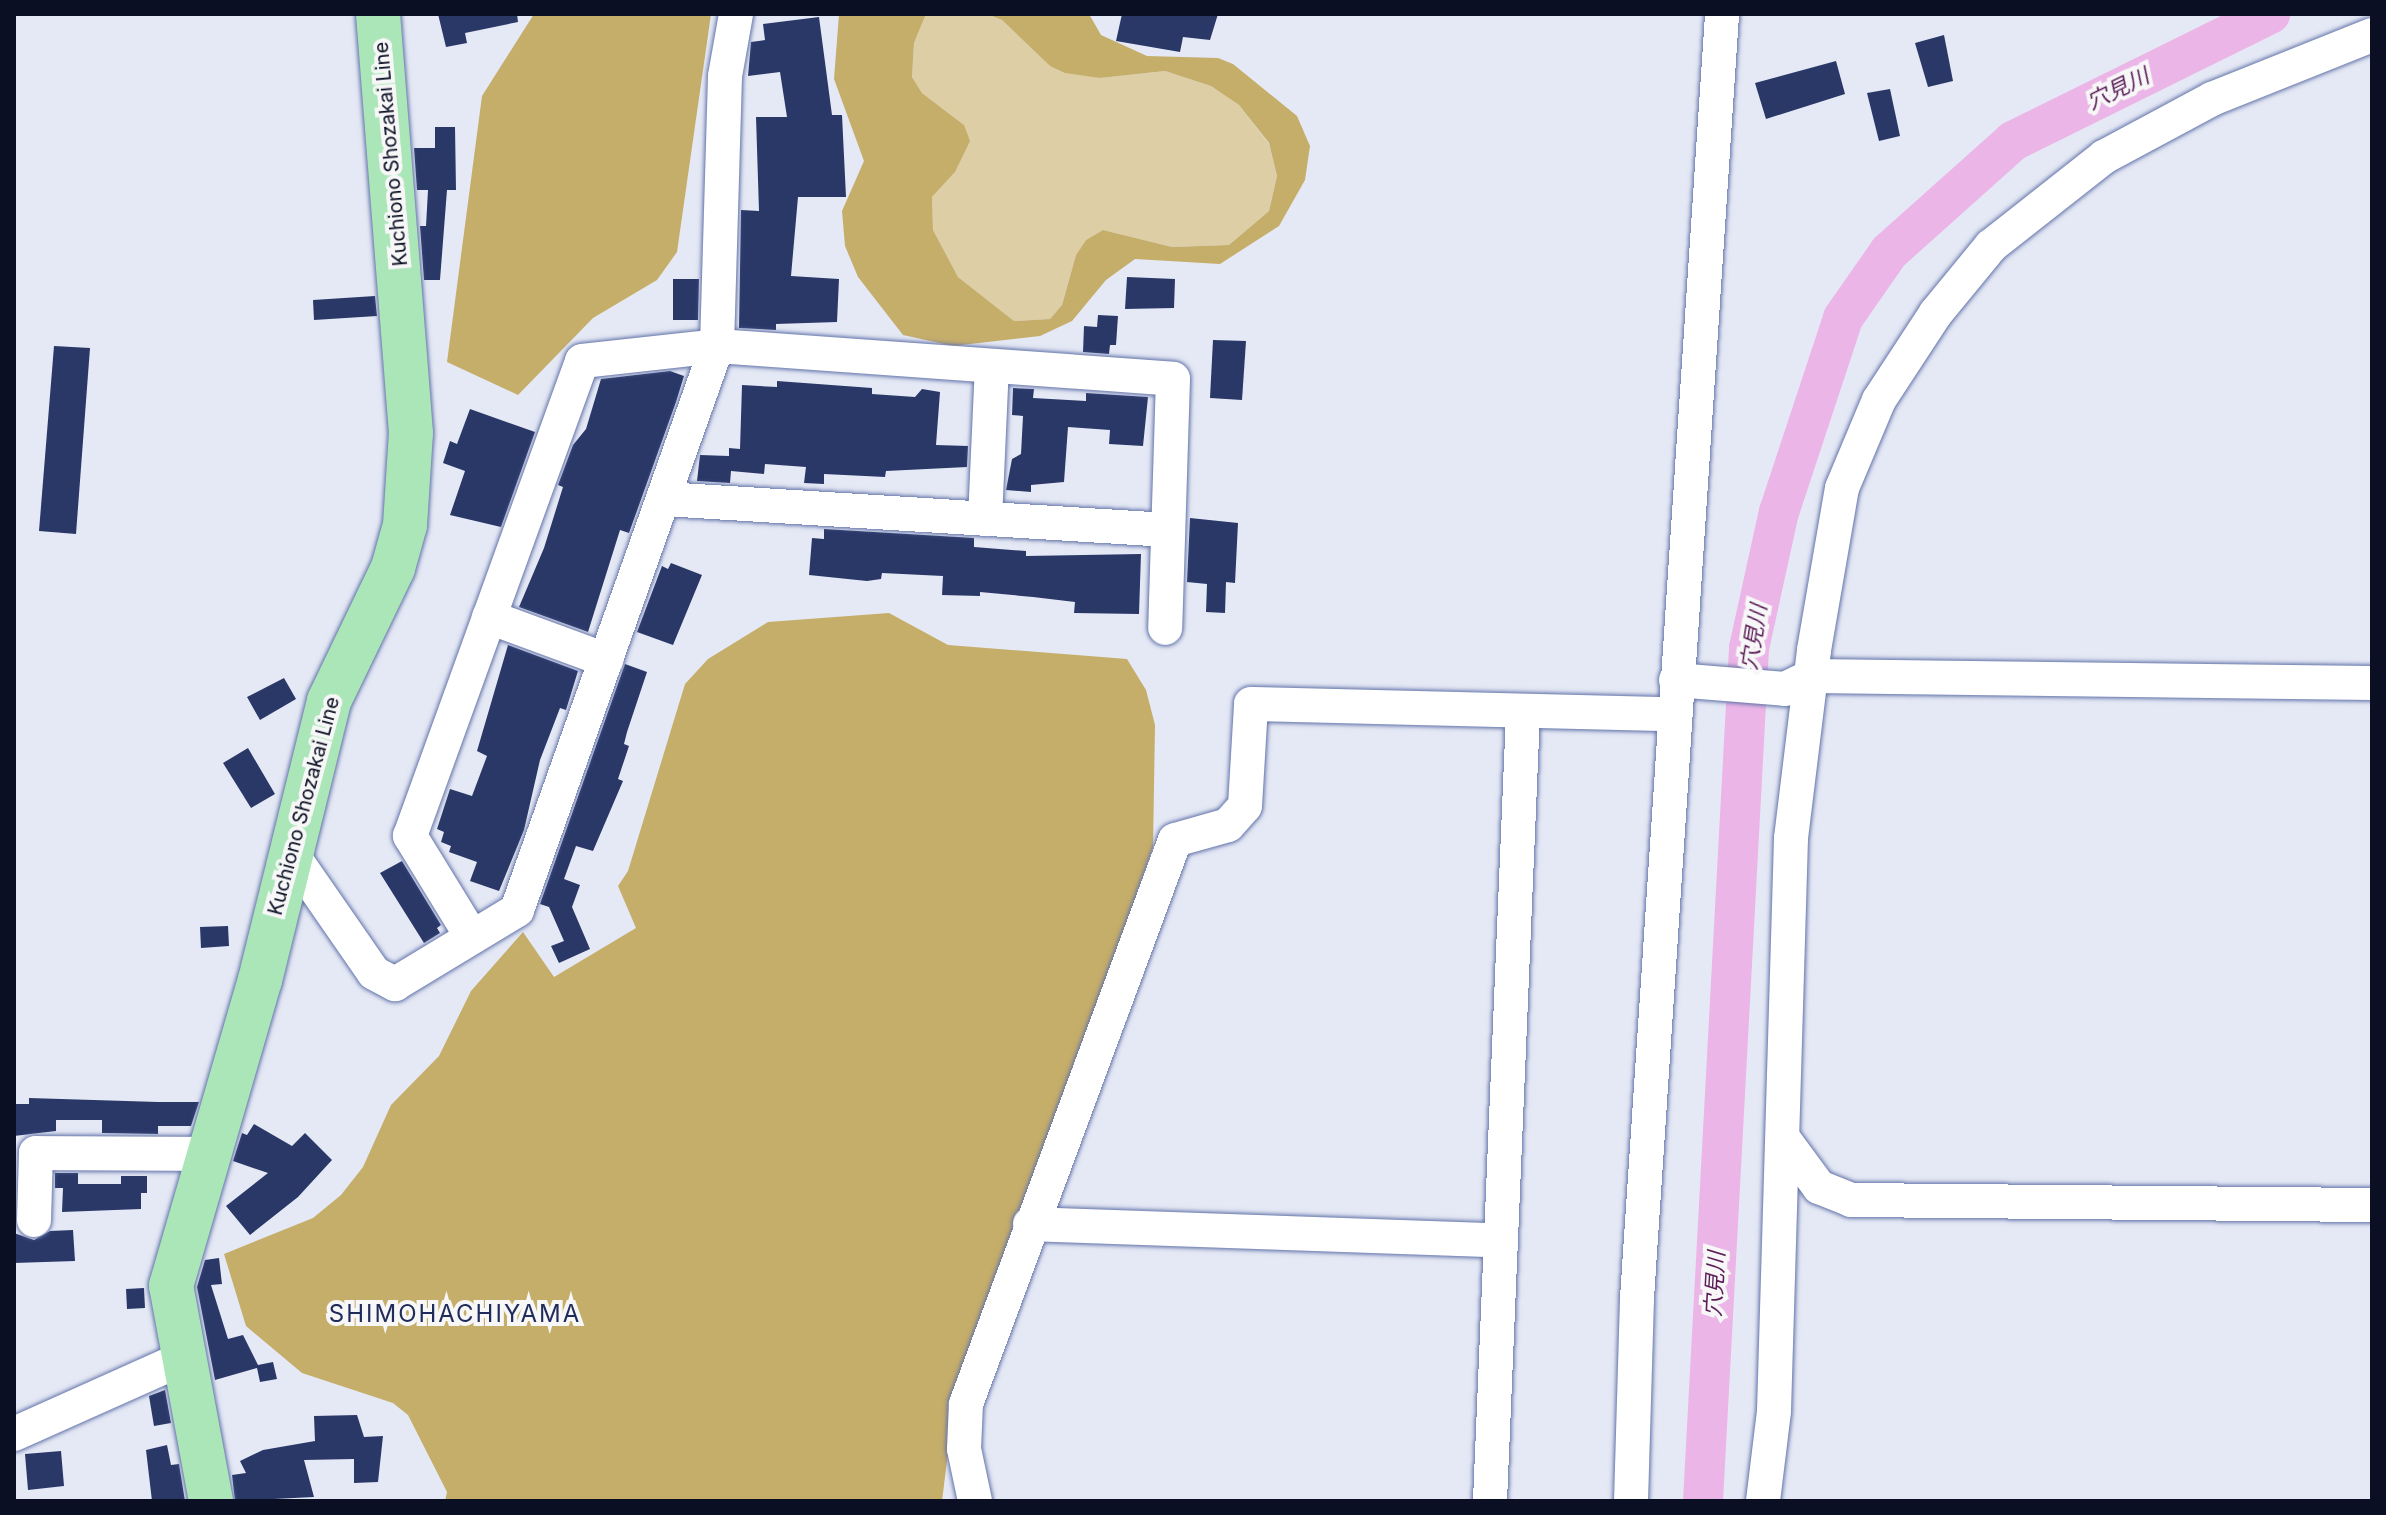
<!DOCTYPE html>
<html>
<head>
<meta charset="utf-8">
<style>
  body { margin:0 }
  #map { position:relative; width:2386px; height:1515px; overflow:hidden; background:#e5e9f5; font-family:Inter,"Noto Sans JP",sans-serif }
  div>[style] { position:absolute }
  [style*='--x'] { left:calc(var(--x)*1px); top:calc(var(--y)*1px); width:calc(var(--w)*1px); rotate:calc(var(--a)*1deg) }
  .green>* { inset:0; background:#ddcea6 }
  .forest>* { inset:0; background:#c5ad6a }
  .river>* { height:40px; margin:-20px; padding:0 20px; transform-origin:20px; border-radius:20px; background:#ecb5e7 }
  .building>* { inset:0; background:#2a3868 }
  .roads { filter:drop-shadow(0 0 2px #6273a9) drop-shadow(0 0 2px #6273a9) }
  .minor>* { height:34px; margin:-17px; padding:0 17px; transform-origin:17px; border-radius:17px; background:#fff }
  .major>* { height:44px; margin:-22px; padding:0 22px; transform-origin:22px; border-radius:22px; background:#aae6b8 }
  span { translate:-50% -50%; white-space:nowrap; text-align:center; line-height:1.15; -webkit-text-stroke:8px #f7f7f7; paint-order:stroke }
  .street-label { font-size:20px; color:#0a0f24 }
  .water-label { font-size:22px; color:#5b1c58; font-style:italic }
  .quarter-label { font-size:24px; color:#1f2b5a; letter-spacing:2px }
  .frame { position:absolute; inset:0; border:16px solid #0a0f24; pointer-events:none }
</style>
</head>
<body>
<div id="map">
  <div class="green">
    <i style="clip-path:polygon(926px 14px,987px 14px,1002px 20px,1050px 66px,1100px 78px,1165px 71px,1211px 86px,1239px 105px,1269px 144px,1277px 176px,1269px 211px,1229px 245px,1172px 247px,1103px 230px,1086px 240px,1076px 255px,1062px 305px,1050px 319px,1014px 321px,958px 277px,933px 230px,932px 197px,955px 172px,964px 125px,922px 93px,912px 77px,914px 43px)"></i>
  </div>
  <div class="forest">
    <i style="clip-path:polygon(534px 14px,711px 14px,677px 252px,657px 280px,593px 318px,518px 395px,447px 362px,482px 96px)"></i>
    <i style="clip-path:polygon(839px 14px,926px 14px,914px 43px,912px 77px,922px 93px,964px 125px,970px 141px,955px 172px,932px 197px,933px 230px,958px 277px,1014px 321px,1050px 319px,1062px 305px,1076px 255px,1086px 240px,1103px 230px,1172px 247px,1229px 245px,1269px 211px,1277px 176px,1269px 143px,1239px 105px,1211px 86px,1165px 71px,1100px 78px,1065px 73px,1050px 66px,1002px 20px,987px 14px,1089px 14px,1101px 35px,1147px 56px,1218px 58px,1233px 64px,1297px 116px,1310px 146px,1305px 180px,1279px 226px,1220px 264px,1135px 259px,1106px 280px,1072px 321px,1040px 336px,953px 346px,903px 335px,858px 277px,845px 246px,842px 211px,864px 161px,834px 79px)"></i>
    <i style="clip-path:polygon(889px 613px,948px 645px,1127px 659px,1146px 690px,1155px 725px,1153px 847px,1057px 1128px,956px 1389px,942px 1501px,445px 1501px,447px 1492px,408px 1415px,393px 1403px,302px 1373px,246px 1326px,224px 1254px,313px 1218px,341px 1195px,363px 1167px,391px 1105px,439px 1056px,471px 991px,523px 932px,554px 977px,636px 928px,618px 886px,628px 871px,685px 684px,708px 659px,768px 622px)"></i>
  </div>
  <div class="river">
    <i style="--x:1703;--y:1501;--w:854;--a:-86.91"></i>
    <i style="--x:1749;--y:648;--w:139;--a:-77.6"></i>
    <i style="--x:1779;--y:512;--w:204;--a:-71.7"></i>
    <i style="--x:1843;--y:318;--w:80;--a:-55.1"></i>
    <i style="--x:1889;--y:252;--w:166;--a:-41.8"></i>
    <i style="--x:2013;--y:141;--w:287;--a:-26.3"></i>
  </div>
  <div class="building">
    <i style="clip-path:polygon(438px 14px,517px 14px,518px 22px,465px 33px,467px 43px,446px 47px)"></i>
    <i style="clip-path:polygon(1122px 14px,1218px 14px,1210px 40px,1183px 37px,1180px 52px,1116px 41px)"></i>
    <i style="clip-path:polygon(819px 17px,832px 115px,842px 115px,846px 197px,798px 197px,791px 276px,839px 279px,837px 322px,776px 324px,776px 330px,739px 328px,741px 210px,759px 211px,756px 117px,787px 117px,780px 72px,748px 76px,751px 42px,765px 40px,763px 24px)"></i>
    <i style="clip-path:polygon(1944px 35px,1953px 81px,1928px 87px,1915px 43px)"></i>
    <i style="clip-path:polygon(1836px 61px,1845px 94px,1766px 119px,1755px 83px)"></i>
    <i style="clip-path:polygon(1890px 89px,1900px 136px,1879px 141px,1867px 93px)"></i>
    <i style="clip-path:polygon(435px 127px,455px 127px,456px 190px,447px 190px,440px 280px,424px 280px,420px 226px,426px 226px,428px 190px,417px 190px,414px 148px,435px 148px)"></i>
    <i style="clip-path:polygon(1127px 277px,1175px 279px,1174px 308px,1125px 309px)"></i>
    <i style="clip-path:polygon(673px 279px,699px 279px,698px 320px,673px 320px)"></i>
    <i style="clip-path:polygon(375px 296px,377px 316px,314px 320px,313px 300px)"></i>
    <i style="clip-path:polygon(1098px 315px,1118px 316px,1116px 345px,1110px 345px,1109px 354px,1083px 352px,1084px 326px,1097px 327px)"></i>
    <i style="clip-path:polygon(1213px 340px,1246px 341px,1242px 400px,1210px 398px)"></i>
    <i style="clip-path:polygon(54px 346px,90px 348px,76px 534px,39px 531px)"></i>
    <i style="clip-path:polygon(670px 371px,684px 376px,676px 402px,629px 533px,620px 530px,588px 632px,519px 607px,544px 548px,563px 487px,558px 485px,573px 445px,586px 429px,601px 379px)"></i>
    <i style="clip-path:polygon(777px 381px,872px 388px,872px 394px,915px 397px,922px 389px,940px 392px,936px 445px,968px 446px,967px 467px,886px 471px,885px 477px,824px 474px,824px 484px,804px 483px,806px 467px,765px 464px,764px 474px,731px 471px,730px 483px,697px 481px,700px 455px,729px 456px,729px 448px,740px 449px,742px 385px,777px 387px)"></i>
    <i style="clip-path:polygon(1013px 388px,1034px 389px,1033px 398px,1086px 401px,1086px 393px,1148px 397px,1143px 446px,1109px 444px,1110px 430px,1068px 427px,1064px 482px,1031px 485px,1031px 492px,1006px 490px,1012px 459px,1021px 454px,1023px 416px,1012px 415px)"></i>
    <i style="clip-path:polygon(470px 409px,535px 432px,501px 527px,450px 515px,465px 471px,443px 463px,450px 441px,457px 444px)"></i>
    <i style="clip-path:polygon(1190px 518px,1238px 523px,1235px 583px,1226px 582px,1225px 613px,1206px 612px,1207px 584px,1187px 582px)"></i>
    <i style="clip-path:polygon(824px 529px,974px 538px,974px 547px,1026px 551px,1026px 556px,1141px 554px,1139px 614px,1074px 613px,1075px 602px,1033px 597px,980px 592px,980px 596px,942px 595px,943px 576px,882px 573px,881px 579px,867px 581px,809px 575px,812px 538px,824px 539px)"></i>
    <i style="clip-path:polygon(671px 563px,702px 575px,673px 645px,637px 632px,662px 566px,668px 569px)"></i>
    <i style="clip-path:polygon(508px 645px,578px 671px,566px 710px,560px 708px,540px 760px,524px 830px,499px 891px,470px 881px,477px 862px,449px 852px,451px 846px,441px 842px,444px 832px,437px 829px,450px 789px,472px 796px,487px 756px,477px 751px)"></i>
    <i style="clip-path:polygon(625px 664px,647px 672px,627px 732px,624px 744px,629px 746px,618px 779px,623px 781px,593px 851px,576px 846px,564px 879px,580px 885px,572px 907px,590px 949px,559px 963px,551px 946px,564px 941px,549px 907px,540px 904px)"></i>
    <i style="clip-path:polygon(284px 678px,296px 699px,260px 720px,247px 697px)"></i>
    <i style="clip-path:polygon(248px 748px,275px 794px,251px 808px,223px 763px)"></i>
    <i style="clip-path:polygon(402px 861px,441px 925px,437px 928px,440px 933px,424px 943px,380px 873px)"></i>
    <i style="clip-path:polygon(228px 926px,229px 946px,201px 948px,200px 927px)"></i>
    <i style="clip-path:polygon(29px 1098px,158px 1102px,199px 1102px,191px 1126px,158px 1126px,158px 1134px,102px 1133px,102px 1120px,56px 1120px,56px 1131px,14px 1136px,14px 1104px,29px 1104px)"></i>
    <i style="clip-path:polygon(254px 1124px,292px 1146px,305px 1133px,332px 1160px,298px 1197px,250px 1235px,226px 1206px,268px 1173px,233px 1161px,242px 1133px,247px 1135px)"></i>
    <i style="clip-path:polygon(55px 1173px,78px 1173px,78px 1184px,121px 1184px,121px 1176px,147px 1176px,147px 1193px,141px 1193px,141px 1209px,62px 1212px,63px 1188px,55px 1188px)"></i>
    <i style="clip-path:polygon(73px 1230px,75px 1261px,14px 1263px,14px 1233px,34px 1240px,50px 1231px)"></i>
    <i style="clip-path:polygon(219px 1258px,222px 1284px,211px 1285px,228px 1339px,243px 1335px,258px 1365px,273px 1362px,277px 1379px,260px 1382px,257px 1368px,215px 1380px,197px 1287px,205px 1260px)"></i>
    <i style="clip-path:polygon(144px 1288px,145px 1308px,127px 1309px,126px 1289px)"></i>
    <i style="clip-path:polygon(165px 1390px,171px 1423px,154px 1426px,149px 1396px)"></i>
    <i style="clip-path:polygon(357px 1415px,364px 1437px,383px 1436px,378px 1482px,354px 1483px,354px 1459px,304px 1460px,314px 1497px,235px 1501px,232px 1475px,246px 1473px,240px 1461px,263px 1450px,315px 1441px,314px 1416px)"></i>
    <i style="clip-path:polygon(167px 1445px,171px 1465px,179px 1464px,185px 1501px,152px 1501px,146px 1450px)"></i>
    <i style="clip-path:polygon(61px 1451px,64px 1486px,28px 1490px,25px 1454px)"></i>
  </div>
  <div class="roads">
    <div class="minor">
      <i style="--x:664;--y:499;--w:505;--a:3.52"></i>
      <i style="--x:985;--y:519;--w:153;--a:-87.4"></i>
      <i style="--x:489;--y:617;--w:125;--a:20.2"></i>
      <i style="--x:1676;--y:680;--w:109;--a:4.7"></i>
      <i style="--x:1785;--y:689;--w:30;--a:-26"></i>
      <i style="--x:1812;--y:676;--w:560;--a:0.72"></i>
      <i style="--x:293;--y:856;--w:142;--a:55.3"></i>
      <i style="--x:374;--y:973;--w:24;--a:28"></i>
      <i style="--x:395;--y:984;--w:143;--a:-31.2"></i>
      <i style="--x:517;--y:910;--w:598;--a:-70.47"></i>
      <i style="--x:717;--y:346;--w:270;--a:-88.3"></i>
      <i style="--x:725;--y:76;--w:63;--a:-79.9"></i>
      <i style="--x:472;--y:937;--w:119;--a:-121.5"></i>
      <i style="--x:410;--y:836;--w:505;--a:-70.09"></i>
      <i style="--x:582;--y:361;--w:136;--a:-6.3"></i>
      <i style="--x:717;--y:346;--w:457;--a:4.1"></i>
      <i style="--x:1173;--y:379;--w:249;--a:91.8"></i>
      <i style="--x:1783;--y:1138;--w:61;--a:53.7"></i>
      <i style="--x:1819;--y:1187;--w:35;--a:22"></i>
      <i style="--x:1851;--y:1200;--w:521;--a:0.55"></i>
      <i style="--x:34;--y:1220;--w:67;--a:-88.3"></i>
      <i style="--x:36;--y:1153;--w:172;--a:0.3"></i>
      <i style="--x:1030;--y:1224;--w:469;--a:2"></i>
      <i style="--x:14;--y:1434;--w:186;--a:-24.1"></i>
      <i style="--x:975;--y:1501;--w:53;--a:-101.9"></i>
      <i style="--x:964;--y:1449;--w:45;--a:-87.5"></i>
      <i style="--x:966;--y:1404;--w:601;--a:-69.67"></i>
      <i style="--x:1175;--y:840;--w:55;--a:-15.8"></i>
      <i style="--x:1228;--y:825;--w:25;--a:-48"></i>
      <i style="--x:1245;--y:806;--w:102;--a:-86.6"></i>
      <i style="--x:1251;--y:704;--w:423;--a:1.4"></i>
      <i style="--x:1490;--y:1501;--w:790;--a:-87.6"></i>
      <i style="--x:1631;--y:1501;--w:203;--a:-88.3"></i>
      <i style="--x:1637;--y:1298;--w:1287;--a:-86.21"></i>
      <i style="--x:1763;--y:1501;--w:91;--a:-83"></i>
      <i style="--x:1774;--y:1411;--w:573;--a:-88.3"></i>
      <i style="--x:1791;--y:838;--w:189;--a:-83"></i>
      <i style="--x:1814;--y:650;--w:164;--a:-80.2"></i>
      <i style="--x:1842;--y:488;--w:95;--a:-67.2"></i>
      <i style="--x:1879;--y:400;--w:104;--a:-56.8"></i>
      <i style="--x:1936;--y:313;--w:87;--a:-50.6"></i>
      <i style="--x:1991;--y:246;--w:144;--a:-38.2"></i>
      <i style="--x:2104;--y:157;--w:123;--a:-28.2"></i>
      <i style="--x:2212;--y:99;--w:172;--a:-21.8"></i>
    </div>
    <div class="major">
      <i style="--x:211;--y:1501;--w:219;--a:-100.5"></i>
      <i style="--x:171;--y:1286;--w:319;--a:-73.8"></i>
      <i style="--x:260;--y:980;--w:287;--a:-76.1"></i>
      <i style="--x:329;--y:701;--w:148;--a:-64.3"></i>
      <i style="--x:393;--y:568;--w:45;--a:-74.4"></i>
      <i style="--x:405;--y:525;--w:92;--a:-86.3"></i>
      <i style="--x:411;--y:433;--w:420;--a:-94.5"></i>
    </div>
  </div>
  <div class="street-label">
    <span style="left:391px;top:154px;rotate:-95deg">Kuchiono Shozakai Line</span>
    <span style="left:304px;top:806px;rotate:-75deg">Kuchiono Shozakai Line</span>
  </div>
  <div class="water-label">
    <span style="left:2118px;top:89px;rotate:-26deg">穴見川</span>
    <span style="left:1754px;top:637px;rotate:-81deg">穴見川</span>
    <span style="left:1715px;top:1284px;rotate:-87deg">穴見川</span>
  </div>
  <div class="quarter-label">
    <span style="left:455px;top:1314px">SHIMOHACHIYAMA</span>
  </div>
  <div class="frame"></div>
</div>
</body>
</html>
